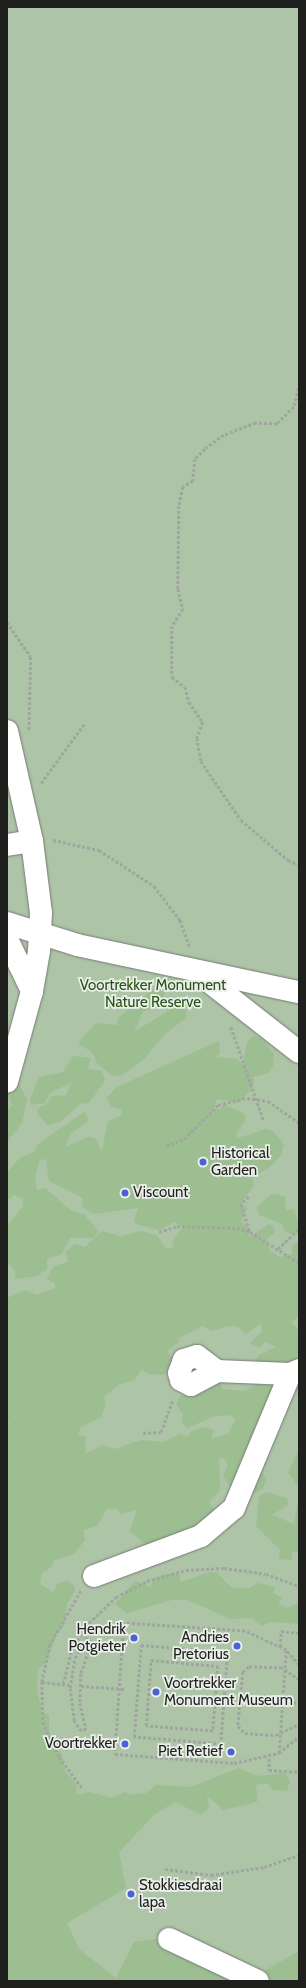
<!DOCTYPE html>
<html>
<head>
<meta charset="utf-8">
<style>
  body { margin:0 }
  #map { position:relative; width:306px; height:1988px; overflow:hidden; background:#eaefe9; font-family:Cabin,sans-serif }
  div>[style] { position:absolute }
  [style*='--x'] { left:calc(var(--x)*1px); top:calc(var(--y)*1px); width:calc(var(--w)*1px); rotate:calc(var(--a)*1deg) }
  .green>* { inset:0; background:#adc4a6 }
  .forest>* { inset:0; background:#9cbe91 }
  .path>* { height:2.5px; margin-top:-1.25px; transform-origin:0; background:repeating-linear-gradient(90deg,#a1a5a0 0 3px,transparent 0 5px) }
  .roads { filter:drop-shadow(0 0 1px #777b76) drop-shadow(0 0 1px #777b76) }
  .minor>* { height:22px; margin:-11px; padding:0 11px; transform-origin:11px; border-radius:11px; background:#fff }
  .dots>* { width:11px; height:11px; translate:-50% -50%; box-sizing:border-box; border:2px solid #eaefe9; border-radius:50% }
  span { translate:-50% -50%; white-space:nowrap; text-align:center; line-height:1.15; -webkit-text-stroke:3.5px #eaefe9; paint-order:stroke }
  .park-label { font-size:15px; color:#275315 }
  .poi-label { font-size:15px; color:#1f201e }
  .left { translate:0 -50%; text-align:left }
  .right { translate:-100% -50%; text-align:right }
  .frame { position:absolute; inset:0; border:8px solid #1f201e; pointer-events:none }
</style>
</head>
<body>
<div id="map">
  <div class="green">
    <i style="clip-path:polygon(7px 7px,299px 7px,299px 1981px,7px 1981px)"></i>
  </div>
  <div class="forest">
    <i style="clip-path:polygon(158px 985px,165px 988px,164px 1000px,154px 1001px,150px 1009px,143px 1011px,134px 1032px,179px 1004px,186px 1009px,186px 1018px,164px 1035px,144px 1059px,123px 1075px,112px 1076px,96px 1062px,93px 1053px,78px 1043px,96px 1023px,117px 1025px,118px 1018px)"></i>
    <i style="clip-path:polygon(evenodd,254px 1036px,262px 1039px,274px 1054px,273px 1066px,268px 1073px,254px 1077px,253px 1088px,238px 1103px,217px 1099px,214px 1109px,221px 1109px,223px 1104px,245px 1114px,245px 1121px,236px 1134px,238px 1138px,266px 1129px,273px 1131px,284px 1144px,281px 1155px,270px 1167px,252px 1178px,254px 1186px,241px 1203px,247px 1208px,241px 1222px,248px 1228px,249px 1237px,269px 1224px,273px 1226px,275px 1232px,267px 1239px,270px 1251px,280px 1257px,292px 1254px,292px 1246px,299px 1240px,299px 1316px,291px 1322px,299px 1330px,299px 1353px,294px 1365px,299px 1366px,299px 1394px,294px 1390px,254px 1471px,262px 1472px,266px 1479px,263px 1489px,252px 1494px,230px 1486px,223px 1476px,228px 1464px,223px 1458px,219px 1459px,220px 1491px,209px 1502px,215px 1511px,206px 1526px,149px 1547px,130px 1531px,137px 1510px,121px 1514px,117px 1509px,107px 1509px,97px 1526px,83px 1530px,85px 1540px,74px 1554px,54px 1560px,52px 1567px,42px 1573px,40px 1584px,53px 1592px,58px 1583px,67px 1581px,74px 1585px,75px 1591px,67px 1604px,65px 1625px,57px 1634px,46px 1663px,38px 1669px,37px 1688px,42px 1713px,49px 1715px,49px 1734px,62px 1755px,65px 1772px,76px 1783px,77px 1795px,89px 1792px,112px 1798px,125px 1792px,131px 1795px,146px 1793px,156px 1785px,191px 1787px,239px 1768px,257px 1776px,285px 1773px,290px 1781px,287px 1791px,273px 1790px,267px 1783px,256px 1785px,258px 1801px,249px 1804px,223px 1810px,207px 1795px,209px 1808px,201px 1815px,175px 1802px,154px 1815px,119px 1852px,126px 1888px,67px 1923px,79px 1949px,116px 1978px,134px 1942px,158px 1939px,226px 1976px,258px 1974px,298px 1952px,299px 1981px,7px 1981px,7px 1426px,11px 1423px,7px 1423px,7px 1298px,26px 1290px,37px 1295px,55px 1288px,55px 1283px,47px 1279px,54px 1266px,68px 1262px,66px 1252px,74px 1244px,85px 1247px,102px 1231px,120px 1236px,142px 1231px,158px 1236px,166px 1249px,174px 1248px,172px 1242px,183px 1227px,175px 1222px,159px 1230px,140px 1225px,134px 1222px,138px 1208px,94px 1214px,82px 1207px,83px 1198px,49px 1181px,46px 1160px,40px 1159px,35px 1178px,37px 1190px,45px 1188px,72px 1211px,84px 1214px,98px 1231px,94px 1238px,70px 1238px,62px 1254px,47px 1259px,47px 1269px,37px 1276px,14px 1279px,16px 1273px,9px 1263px,7px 1266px,7px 1226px,23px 1206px,23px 1198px,14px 1195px,7px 1200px,7px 1172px,21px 1157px,33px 1153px,38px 1144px,84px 1112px,89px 1120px,71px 1134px,65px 1147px,89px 1137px,95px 1138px,102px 1151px,108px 1121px,121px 1116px,122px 1110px,112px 1107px,106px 1098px,117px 1087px,219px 1041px,220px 1053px,216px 1057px,237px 1059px,243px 1065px,247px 1042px,254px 1036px,261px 1323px,262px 1331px,250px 1343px,260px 1348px,265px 1342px,276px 1347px,259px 1355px,254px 1363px,261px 1382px,244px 1391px,222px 1389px,221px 1382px,199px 1394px,180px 1396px,176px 1405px,183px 1414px,182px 1424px,188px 1428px,212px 1417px,228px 1415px,236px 1419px,228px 1434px,211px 1439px,214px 1430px,203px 1427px,190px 1432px,188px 1437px,180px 1434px,164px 1442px,141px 1440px,115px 1449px,103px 1445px,85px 1454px,86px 1436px,78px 1435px,80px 1428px,101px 1417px,106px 1405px,104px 1397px,118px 1385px,134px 1380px,142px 1369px,149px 1374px,164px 1375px,170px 1370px,198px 1382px,217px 1360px,206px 1347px,194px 1346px,172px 1357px,167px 1351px,178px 1343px,179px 1338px,203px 1326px,211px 1331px,228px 1326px,238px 1327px,246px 1334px,261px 1323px)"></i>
    <i style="clip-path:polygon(73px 1056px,91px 1058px,88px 1069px,102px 1071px,105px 1081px,88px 1104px,81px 1103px,60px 1122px,47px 1125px,37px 1113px,39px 1107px,46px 1105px,52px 1096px,66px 1095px,72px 1082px,49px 1094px,45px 1103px,31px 1105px,30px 1100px,39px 1077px,63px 1072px)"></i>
    <i style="clip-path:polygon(18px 1082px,27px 1099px,22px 1123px,7px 1142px,7px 1112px,12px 1105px,7px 1093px)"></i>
    <i style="clip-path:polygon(276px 1194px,285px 1197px,286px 1210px,293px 1209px,299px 1222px,299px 1232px,294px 1235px,284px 1231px,282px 1224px,259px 1215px,257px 1207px,270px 1195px)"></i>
    <i style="clip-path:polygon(299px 1450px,299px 1487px,288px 1472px)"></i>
    <i style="clip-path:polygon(266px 1492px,287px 1498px,288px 1505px,272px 1515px,294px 1524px,299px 1494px,299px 1553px,292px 1552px,292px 1560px,279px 1559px,280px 1550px,256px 1526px,259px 1496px)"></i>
    <i style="clip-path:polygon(209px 1572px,216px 1572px,232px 1588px,249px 1588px,257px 1583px,275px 1587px,273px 1593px,282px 1598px,278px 1603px,286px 1608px,299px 1603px,299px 1624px,271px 1622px,262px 1626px,251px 1618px,230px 1619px,188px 1600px,172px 1600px,127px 1613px,115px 1604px,135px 1581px,150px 1587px,153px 1580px,162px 1575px,179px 1573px,181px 1582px)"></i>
  </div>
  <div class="path">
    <i style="--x:299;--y:388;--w:20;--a:105"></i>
    <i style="--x:294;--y:407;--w:24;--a:135"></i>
    <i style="--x:277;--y:424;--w:21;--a:-177"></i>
    <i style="--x:256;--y:423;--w:34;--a:159"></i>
    <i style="--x:224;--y:435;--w:24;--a:144"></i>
    <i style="--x:205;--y:449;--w:14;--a:135"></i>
    <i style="--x:195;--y:459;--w:22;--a:95"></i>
    <i style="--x:193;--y:481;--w:12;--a:149"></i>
    <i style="--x:183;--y:487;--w:19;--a:102"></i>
    <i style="--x:179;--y:506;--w:83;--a:90.7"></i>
    <i style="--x:178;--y:589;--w:21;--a:76"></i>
    <i style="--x:183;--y:609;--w:20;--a:123"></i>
    <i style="--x:172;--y:626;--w:51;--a:90"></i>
    <i style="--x:172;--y:677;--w:16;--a:38"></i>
    <i style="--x:185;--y:687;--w:16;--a:75"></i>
    <i style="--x:189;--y:702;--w:24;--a:55"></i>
    <i style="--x:203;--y:722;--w:17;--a:111"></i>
    <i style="--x:197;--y:738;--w:23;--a:80"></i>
    <i style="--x:201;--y:761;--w:71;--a:55.9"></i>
    <i style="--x:241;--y:820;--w:62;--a:40.4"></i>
    <i style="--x:288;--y:860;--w:12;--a:24"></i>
    <i style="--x:7;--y:622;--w:42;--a:55.6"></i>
    <i style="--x:31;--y:657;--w:75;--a:91.5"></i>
    <i style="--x:41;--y:783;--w:73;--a:-53.9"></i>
    <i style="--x:53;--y:840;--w:47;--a:12.3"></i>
    <i style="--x:99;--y:850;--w:66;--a:33.2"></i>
    <i style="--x:154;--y:886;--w:43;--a:52.6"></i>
    <i style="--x:180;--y:920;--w:29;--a:70"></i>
    <i style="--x:231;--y:1027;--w:100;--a:70.7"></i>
    <i style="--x:166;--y:1146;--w:19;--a:-21"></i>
    <i style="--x:184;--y:1139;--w:48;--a:-45"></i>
    <i style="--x:218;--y:1105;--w:30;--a:-14"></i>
    <i style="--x:247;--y:1098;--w:21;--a:8"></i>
    <i style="--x:268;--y:1101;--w:38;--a:35"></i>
    <i style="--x:249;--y:1197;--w:11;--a:139"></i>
    <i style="--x:241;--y:1204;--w:28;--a:72"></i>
    <i style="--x:159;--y:1232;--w:19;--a:-18"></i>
    <i style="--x:177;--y:1226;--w:60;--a:1.9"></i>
    <i style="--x:237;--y:1228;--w:14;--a:17"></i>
    <i style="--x:250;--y:1232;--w:57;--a:32"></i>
    <i style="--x:278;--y:1249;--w:29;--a:-44"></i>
    <i style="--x:143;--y:1433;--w:18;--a:-3"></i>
    <i style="--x:161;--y:1432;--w:35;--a:-70"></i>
    <i style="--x:81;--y:1591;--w:62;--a:119.9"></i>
    <i style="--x:50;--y:1645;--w:38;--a:102"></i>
    <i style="--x:42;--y:1682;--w:40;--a:88.6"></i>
    <i style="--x:43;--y:1722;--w:38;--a:65"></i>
    <i style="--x:59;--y:1757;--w:39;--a:53"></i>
    <i style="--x:81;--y:1634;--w:14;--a:36"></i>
    <i style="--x:92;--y:1642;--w:34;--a:109"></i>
    <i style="--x:81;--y:1674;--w:29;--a:92"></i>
    <i style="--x:80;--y:1703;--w:27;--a:77"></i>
    <i style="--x:86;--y:1729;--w:5;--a:158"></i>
    <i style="--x:81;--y:1731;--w:12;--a:-125"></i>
    <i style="--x:74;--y:1721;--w:33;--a:-97"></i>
    <i style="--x:70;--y:1688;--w:30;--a:-81"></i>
    <i style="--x:75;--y:1658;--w:22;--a:-63"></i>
    <i style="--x:141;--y:1645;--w:87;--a:4.6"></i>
    <i style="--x:228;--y:1652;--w:92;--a:94.4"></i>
    <i style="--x:221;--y:1744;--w:87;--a:-175.4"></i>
    <i style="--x:134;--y:1737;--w:92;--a:-85.6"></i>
    <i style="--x:280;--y:1647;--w:16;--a:-86"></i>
    <i style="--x:281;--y:1631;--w:18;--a:6"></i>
    <i style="--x:151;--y:1660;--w:67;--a:5.1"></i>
    <i style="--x:218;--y:1666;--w:65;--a:94.4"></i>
    <i style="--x:213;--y:1731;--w:67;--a:-175.7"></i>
    <i style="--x:146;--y:1726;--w:66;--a:-85.7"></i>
    <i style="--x:299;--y:1665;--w:20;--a:-131"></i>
    <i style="--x:286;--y:1650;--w:45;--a:-155.1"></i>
    <i style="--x:245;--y:1631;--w:121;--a:-176.2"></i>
    <i style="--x:124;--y:1623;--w:131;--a:93.9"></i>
    <i style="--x:115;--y:1754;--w:119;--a:4.3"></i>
    <i style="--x:234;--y:1763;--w:46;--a:-12.5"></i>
    <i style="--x:279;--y:1753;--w:26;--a:-40"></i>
    <i style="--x:299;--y:1680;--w:21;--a:-145"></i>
    <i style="--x:282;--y:1668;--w:33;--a:-178"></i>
    <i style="--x:249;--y:1667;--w:8;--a:140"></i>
    <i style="--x:243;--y:1672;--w:54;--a:95.3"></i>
    <i style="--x:238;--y:1726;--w:10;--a:45"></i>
    <i style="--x:245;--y:1733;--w:31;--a:4"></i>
    <i style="--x:276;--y:1735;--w:25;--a:-26"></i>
    <i style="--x:42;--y:1682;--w:28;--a:6"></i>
    <i style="--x:63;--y:1684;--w:36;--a:-76"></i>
    <i style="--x:72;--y:1649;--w:31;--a:-57"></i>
    <i style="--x:89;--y:1623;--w:37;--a:-44"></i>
    <i style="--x:116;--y:1597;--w:35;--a:-27"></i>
    <i style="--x:147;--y:1581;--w:41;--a:-15.8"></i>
    <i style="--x:186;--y:1570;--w:38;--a:-3"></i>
    <i style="--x:224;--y:1568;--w:42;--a:8.1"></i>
    <i style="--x:266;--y:1574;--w:35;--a:20"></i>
    <i style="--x:81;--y:1686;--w:43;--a:4"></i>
    <i style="--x:222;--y:1698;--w:18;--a:3"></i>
    <i style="--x:258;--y:1699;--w:41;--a:5.6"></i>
    <i style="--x:279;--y:1753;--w:103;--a:-86.1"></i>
    <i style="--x:270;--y:1754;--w:16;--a:94"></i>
    <i style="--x:269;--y:1770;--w:30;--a:4"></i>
    <i style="--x:165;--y:1869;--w:46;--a:7.4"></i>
    <i style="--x:211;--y:1875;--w:54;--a:-8.6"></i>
    <i style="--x:264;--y:1867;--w:37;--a:-19"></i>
  </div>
  <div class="roads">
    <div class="minor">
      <i style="--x:7;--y:731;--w:113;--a:77.2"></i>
      <i style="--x:32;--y:841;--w:73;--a:82.9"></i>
      <i style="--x:41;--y:913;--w:38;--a:93"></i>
      <i style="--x:39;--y:951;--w:41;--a:99.9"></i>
      <i style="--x:32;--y:991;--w:94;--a:105.4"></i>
      <i style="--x:7;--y:845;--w:25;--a:-9"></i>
      <i style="--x:7;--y:923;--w:73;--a:17.4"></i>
      <i style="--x:77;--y:945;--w:227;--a:12"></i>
      <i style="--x:7;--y:939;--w:58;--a:64.3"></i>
      <i style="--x:202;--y:976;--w:123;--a:38.1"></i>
      <i style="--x:217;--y:1371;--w:25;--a:-143"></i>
      <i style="--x:197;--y:1356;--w:14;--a:163"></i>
      <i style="--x:184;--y:1360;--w:14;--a:111"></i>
      <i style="--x:179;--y:1373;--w:7;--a:74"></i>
      <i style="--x:181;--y:1380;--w:11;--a:27"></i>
      <i style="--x:191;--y:1385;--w:30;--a:-28"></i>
      <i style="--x:217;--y:1371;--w:73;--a:2.4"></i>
      <i style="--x:290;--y:1374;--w:10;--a:-24"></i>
      <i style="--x:94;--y:1576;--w:114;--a:-20.5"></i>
      <i style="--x:201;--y:1536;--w:43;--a:-40.3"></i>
      <i style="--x:234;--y:1508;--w:145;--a:-67.3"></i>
      <i style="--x:169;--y:1939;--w:98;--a:25.3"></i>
    </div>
  </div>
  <div class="dots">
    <i style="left:203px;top:1162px;background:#4963d7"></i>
    <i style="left:125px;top:1193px;background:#4963d7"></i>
    <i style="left:134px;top:1638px;background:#4963d7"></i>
    <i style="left:237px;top:1646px;background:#4963d7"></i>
    <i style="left:156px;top:1692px;background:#4963d7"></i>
    <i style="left:125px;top:1744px;background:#4963d7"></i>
    <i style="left:231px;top:1752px;background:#4963d7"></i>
    <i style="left:131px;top:1894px;background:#4963d7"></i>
  </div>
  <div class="park-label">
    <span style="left:153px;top:994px">Voortrekker Monument<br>Nature Reserve</span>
  </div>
  <div class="poi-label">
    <span class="left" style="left:211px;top:1162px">Historical<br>Garden</span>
    <span class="left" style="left:133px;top:1193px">Viscount</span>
    <span class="right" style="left:126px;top:1638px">Hendrik<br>Potgieter</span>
    <span class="right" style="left:229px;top:1646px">Andries<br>Pretorius</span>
    <span class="left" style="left:164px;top:1692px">Voortrekker<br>Monument Museum</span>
    <span class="right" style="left:117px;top:1744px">Voortrekker</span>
    <span class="right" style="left:223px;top:1752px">Piet Retief</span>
    <span class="left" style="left:139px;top:1894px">Stokkiesdraai<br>lapa</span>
  </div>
  <div class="frame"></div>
</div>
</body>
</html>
